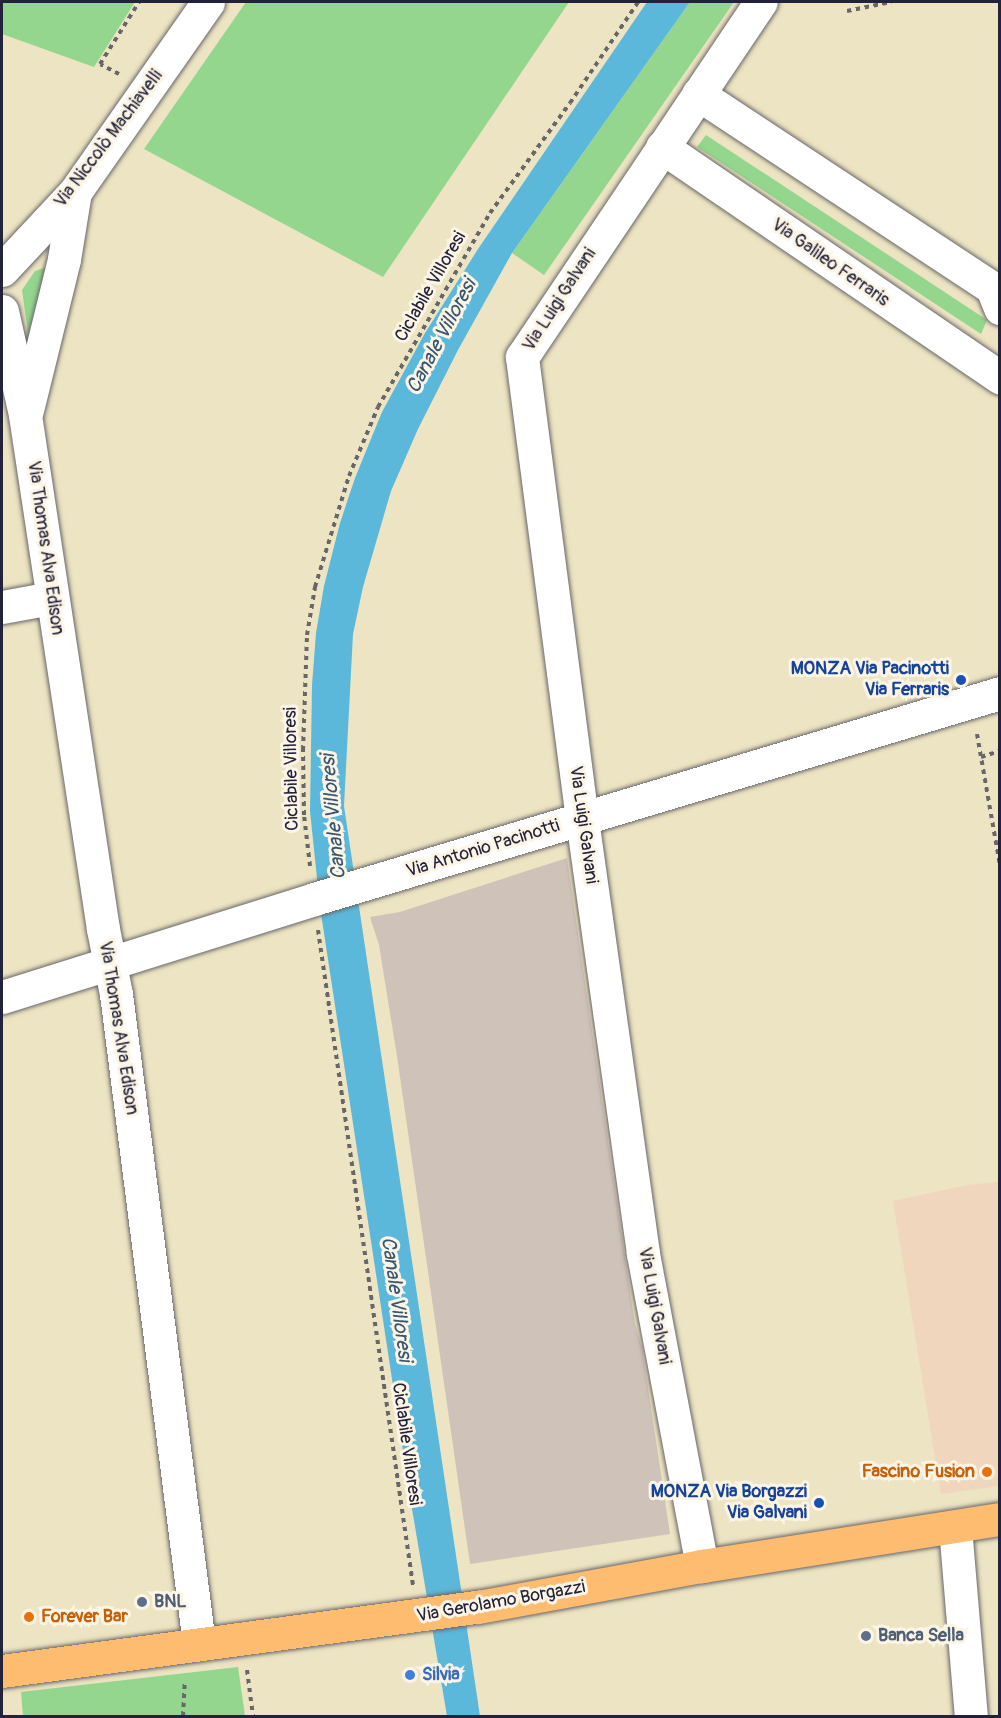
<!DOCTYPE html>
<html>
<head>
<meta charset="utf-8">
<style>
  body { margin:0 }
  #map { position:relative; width:1001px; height:1718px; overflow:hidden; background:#ece4c2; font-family:Pangolin,sans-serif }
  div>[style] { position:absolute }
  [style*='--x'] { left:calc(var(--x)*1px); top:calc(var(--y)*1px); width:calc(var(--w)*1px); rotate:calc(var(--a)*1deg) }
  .built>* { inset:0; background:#f0d6bc }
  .industrial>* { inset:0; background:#cec2b9 }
  .green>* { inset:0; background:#94d68e }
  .water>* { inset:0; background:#5cb8da }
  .path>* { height:4px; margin-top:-2px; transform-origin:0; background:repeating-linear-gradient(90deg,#69666a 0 4.5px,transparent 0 9px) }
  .roads { filter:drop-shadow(0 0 2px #69666a) drop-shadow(0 0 2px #69666a) }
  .minor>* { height:33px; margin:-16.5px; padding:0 16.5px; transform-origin:16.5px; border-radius:16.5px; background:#fff }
  .major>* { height:33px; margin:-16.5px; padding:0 16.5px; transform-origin:16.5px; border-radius:16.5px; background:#fdbc70 }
  .dots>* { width:16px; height:16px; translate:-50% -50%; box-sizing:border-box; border:3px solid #fcf5e5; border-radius:50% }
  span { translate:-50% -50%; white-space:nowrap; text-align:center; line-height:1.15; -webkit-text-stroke:6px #fcf5e5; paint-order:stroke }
  .street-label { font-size:18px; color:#22223b }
  .transit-label { font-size:18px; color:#164399; font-weight:700 }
  .right { translate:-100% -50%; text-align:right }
  .food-label { font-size:18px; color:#c56008; font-weight:700 }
  .left { translate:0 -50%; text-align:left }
  .service-label { font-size:18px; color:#4e5e75; font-weight:700 }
  .shop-label { font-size:18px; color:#366cbe; font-weight:700 }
  .water-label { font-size:20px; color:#365673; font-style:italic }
  .frame { position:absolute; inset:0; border:3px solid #22223b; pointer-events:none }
</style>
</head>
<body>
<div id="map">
  <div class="built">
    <i style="clip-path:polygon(999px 1182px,999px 1486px,941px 1494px,893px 1201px,967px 1185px)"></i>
  </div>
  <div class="industrial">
    <i style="clip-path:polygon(567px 858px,624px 1251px,635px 1324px,642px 1348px,670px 1534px,470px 1564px,397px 1056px,379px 945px,370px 917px,400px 912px)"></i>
  </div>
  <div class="green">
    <i style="clip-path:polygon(2px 2px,135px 2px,94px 67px,2px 34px)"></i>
    <i style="clip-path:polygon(246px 2px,569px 2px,383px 277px,144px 149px)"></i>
    <i style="clip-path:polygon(690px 2px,734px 2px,544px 275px,512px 253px)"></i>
    <i style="clip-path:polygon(706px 135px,987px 320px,981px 334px,697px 147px)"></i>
    <i style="clip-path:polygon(55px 264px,30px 348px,22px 290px,35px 271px)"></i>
    <i style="clip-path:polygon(238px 1667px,245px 1716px,23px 1716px,21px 1692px)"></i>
  </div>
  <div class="water">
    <i style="clip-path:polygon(647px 2px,690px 2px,512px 253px,458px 350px,418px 429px,391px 491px,363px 587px,353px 634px,344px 806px,480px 1716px,447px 1716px,410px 1497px,320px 907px,310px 811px,312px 685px,316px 633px,324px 586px,340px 523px,355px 478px,382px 412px,425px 333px,478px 249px)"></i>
  </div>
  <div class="path">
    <i style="--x:847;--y:11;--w:45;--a:-11.6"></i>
    <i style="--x:119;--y:74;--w:21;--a:-152"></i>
    <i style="--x:100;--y:64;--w:73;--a:-57.8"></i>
    <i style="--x:977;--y:734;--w:134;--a:80.1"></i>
    <i style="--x:981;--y:757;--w:20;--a:-18"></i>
    <i style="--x:310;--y:866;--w:51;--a:-96.7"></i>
    <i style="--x:304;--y:815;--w:65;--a:-90.9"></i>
    <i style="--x:303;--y:750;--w:115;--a:-88"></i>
    <i style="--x:307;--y:635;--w:49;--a:-80.5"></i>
    <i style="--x:315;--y:587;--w:116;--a:-73"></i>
    <i style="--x:349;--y:476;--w:75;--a:-67.2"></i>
    <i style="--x:378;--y:407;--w:224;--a:-60"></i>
    <i style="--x:490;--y:213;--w:136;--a:-54"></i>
    <i style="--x:570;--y:103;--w:122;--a:-56"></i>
    <i style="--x:318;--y:930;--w:662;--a:81.75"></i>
    <i style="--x:247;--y:1670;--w:46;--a:82.6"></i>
    <i style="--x:183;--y:1716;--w:36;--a:-87"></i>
  </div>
  <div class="roads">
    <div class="minor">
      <i style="--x:698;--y:94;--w:352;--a:33.4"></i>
      <i style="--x:992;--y:288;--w:22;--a:68"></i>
      <i style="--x:662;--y:147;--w:409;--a:34.3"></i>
      <i style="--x:2;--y:270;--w:107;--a:-46.9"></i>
      <i style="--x:75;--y:192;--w:232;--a:-55"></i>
      <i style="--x:2;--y:311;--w:107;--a:77.5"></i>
      <i style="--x:25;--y:415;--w:520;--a:81.37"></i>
      <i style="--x:103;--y:929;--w:66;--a:78.7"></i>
      <i style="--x:116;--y:994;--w:655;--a:82.72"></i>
      <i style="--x:27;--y:410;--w:155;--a:-76.2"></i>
      <i style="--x:64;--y:259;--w:68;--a:-80.7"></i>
      <i style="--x:2;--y:607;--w:50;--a:-10.4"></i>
      <i style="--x:2;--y:997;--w:327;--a:-17.4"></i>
      <i style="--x:314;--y:899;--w:716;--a:-16.71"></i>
      <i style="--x:955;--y:1527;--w:190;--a:85.2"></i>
      <i style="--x:702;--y:1566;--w:319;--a:-100.7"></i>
      <i style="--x:643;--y:1253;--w:438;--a:-98"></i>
      <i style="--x:582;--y:819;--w:466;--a:-97.4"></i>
      <i style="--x:522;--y:357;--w:428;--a:-56.1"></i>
    </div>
    <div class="major">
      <i style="--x:2;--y:1671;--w:480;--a:-7.7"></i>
      <i style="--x:478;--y:1607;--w:228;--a:-10.4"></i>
      <i style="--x:702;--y:1566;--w:302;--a:-9"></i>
    </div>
  </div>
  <div class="dots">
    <i style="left:961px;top:680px;background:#1a4fb4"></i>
    <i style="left:987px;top:1472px;background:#e8710a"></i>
    <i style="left:819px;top:1503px;background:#1a4fb4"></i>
    <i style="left:142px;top:1602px;background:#5c6f8a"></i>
    <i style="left:29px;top:1617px;background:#e8710a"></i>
    <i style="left:866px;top:1636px;background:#5c6f8a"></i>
    <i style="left:410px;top:1675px;background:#3f7fe0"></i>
  </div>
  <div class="street-label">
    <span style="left:109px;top:139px;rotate:-53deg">Via Niccolò Machiavelli</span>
    <span style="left:830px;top:263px;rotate:35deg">Via Galileo Ferraris</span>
    <span style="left:431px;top:287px;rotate:-60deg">Ciclabile Villoresi</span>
    <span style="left:560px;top:300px;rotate:-57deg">Via Luigi Galvani</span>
    <span style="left:45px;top:548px;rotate:82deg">Via Thomas Alva Edison</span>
    <span style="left:292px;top:769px;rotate:-91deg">Ciclabile Villoresi</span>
    <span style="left:583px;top:825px;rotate:82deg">Via Luigi Galvani</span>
    <span style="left:483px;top:849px;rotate:-17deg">Via Antonio Pacinotti</span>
    <span style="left:118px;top:1028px;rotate:81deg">Via Thomas Alva Edison</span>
    <span style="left:654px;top:1306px;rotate:80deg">Via Luigi Galvani</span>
    <span style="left:406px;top:1444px;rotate:82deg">Ciclabile Villoresi</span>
    <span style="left:501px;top:1602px;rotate:-10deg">Via Gerolamo Borgazzi</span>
  </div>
  <div class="transit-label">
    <span class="right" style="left:949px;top:680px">MONZA Via Pacinotti<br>Via Ferraris</span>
    <span class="right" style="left:807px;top:1503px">MONZA Via Borgazzi<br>Via Galvani</span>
  </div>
  <div class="food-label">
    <span class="right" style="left:975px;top:1472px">Fascino Fusion</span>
    <span class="left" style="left:41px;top:1617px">Forever Bar</span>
  </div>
  <div class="service-label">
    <span class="left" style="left:154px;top:1602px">BNL</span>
    <span class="left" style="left:878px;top:1636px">Banca Sella</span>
  </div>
  <div class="shop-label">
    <span class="left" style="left:422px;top:1675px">Silvia</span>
  </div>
  <div class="water-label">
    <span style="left:441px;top:336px;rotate:-62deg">Canale Villoresi</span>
    <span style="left:333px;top:817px;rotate:-95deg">Canale Villoresi</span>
    <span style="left:397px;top:1299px;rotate:82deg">Canale Villoresi</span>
  </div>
  <div class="frame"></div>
</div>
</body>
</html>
